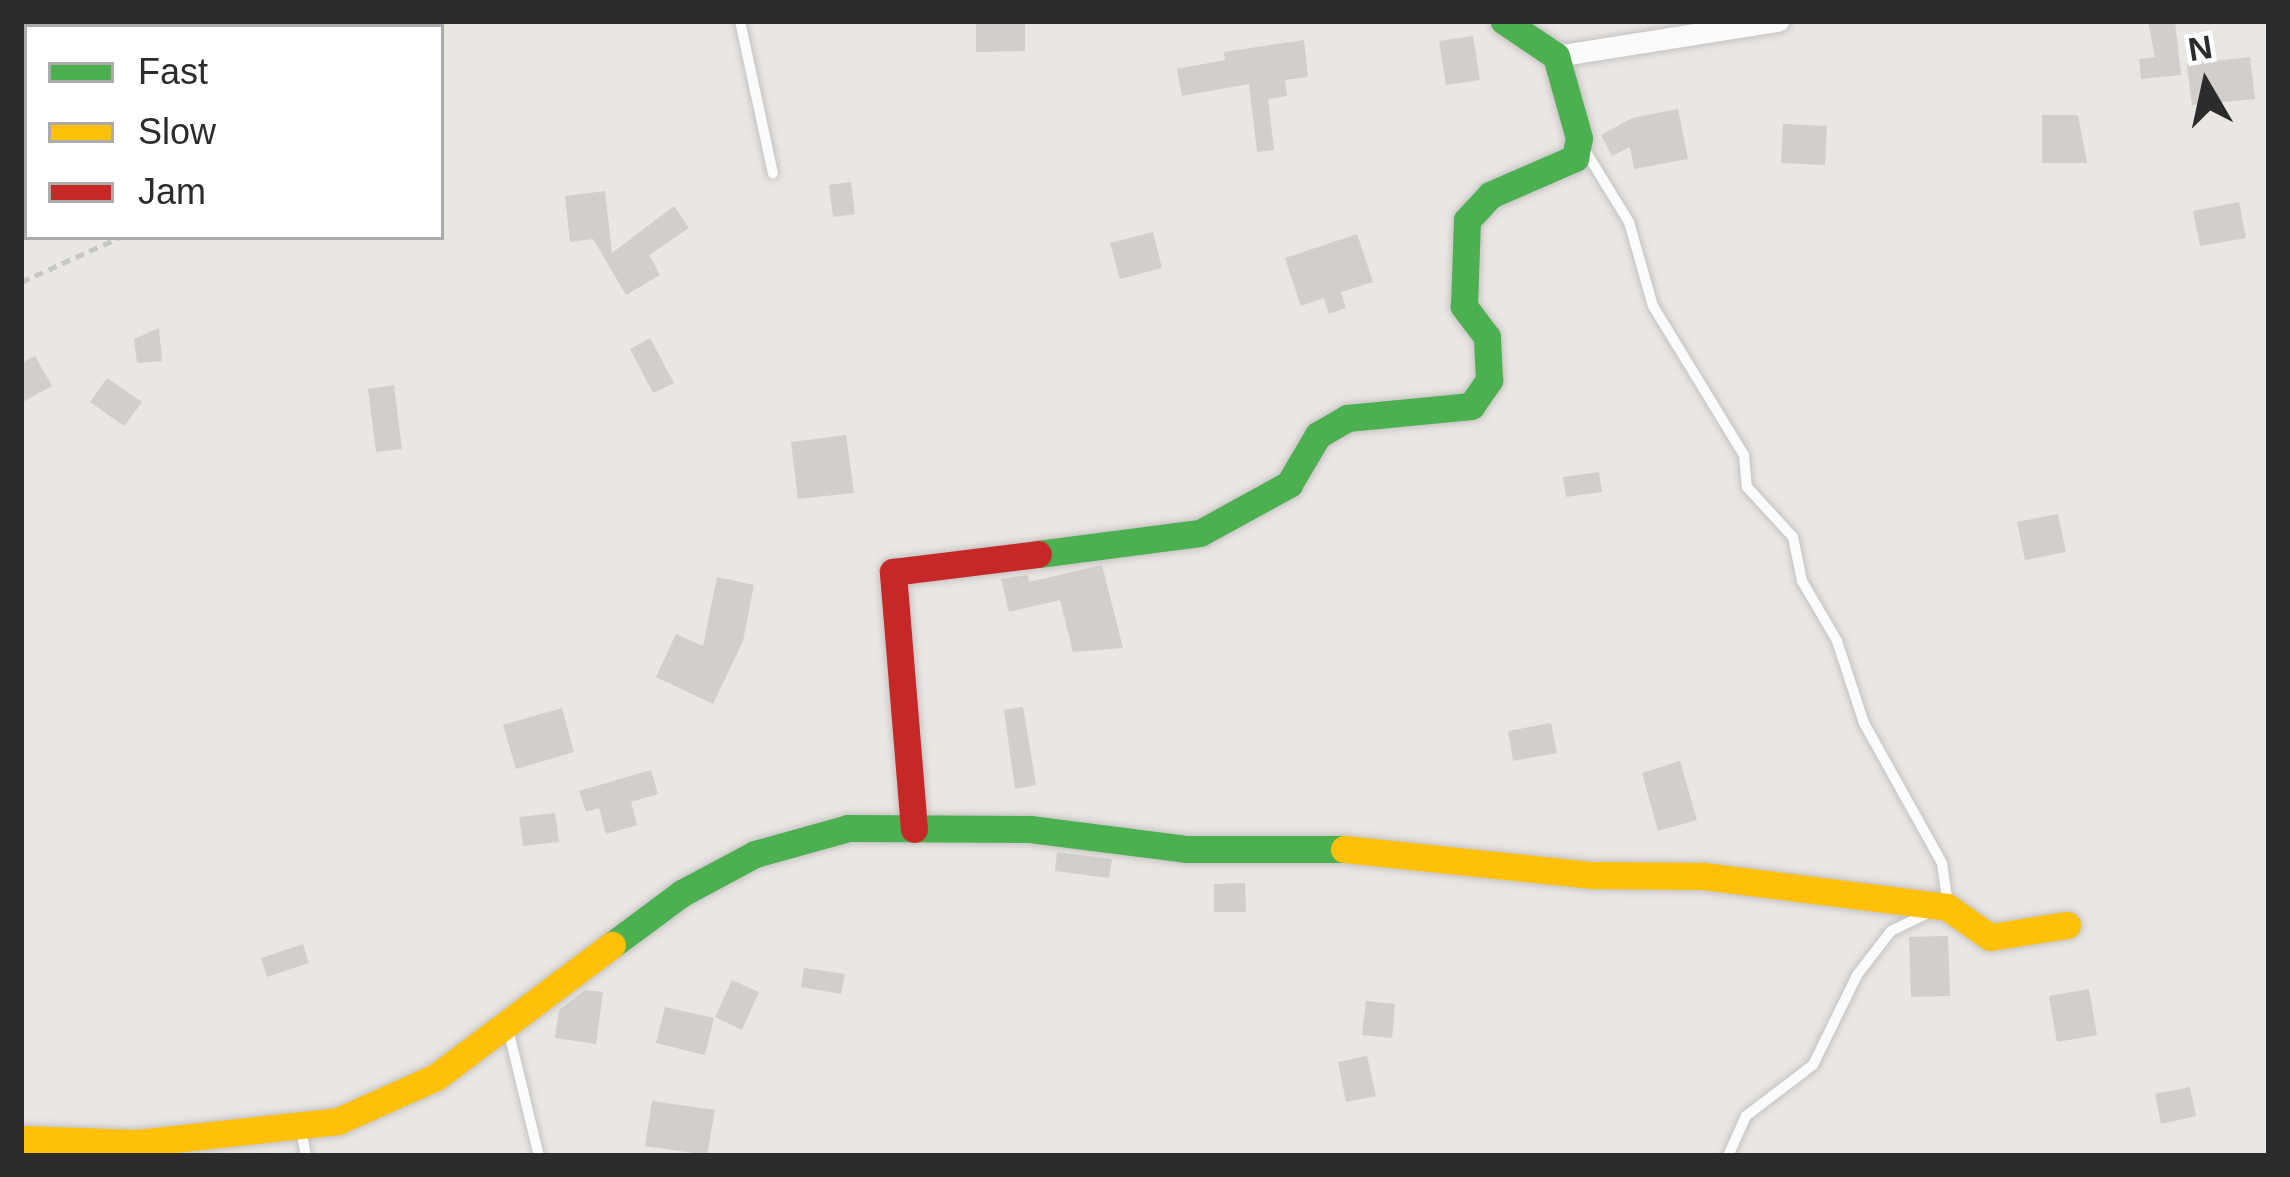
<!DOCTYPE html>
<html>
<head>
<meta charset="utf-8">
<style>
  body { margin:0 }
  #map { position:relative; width:2290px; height:1177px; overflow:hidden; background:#eae6e2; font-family:Arial,sans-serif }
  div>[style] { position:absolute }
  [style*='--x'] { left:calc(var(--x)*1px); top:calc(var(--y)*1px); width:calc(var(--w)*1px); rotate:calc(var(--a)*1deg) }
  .building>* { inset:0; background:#d1cecb }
  .path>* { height:4.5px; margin-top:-2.25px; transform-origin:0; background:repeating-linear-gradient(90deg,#c7c7c6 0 9px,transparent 0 15px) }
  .roads { filter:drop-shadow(0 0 3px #c4c3c3) drop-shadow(0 0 3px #c4c3c3) }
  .lane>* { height:10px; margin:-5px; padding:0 5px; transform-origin:5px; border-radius:5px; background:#fcfbfb }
  .street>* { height:21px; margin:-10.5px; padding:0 10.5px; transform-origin:10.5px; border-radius:10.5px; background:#fcfbfb }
  .fast>* { height:27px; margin:-13.5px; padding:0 13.5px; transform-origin:13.5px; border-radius:13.5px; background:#4caf50 }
  .slow>* { height:27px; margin:-13.5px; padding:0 13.5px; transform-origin:13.5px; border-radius:13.5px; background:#ffc107 }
  .jam>* { height:27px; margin:-13.5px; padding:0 13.5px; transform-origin:13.5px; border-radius:13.5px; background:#c62828 }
  span { translate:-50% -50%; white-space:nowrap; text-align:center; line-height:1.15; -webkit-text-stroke:10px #fff; paint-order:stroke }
  .frame { position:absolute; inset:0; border:24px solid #2c2c2c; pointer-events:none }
  .legend { position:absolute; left:24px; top:24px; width:420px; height:216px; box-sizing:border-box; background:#fff; border:3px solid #ababab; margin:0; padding:15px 21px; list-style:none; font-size:36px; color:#2c2c2c }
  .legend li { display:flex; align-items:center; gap:24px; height:60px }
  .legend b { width:60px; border:3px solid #ababab }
  .north { position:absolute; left:2146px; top:24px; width:120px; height:120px; -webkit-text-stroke:9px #fff; paint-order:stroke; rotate:351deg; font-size:33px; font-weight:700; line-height:48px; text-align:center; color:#2c2c2c }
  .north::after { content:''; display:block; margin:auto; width:42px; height:54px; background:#2c2c2c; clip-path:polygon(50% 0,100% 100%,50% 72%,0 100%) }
</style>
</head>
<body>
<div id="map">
  <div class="building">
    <i style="clip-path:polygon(976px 21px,1025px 21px,1025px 51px,976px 52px)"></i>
    <i style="clip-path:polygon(2148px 21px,2175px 21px,2181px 75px,2141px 79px,2139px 59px,2155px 57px)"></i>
    <i style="clip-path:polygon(1473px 36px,1480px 80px,1446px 85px,1439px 41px)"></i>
    <i style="clip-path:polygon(1304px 40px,1308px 77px,1285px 80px,1287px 96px,1268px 99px,1274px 150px,1257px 152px,1249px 84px,1182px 96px,1177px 69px,1225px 60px,1224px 52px)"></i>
    <i style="clip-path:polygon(2250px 57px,2255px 99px,2192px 105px,2187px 64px)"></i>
    <i style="clip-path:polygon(1678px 109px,1688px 159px,1634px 169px,1630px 147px,1612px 156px,1601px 135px,1632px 118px)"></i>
    <i style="clip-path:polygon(2042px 115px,2078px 115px,2087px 163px,2042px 163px)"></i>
    <i style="clip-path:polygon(1783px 124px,1827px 126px,1825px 165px,1781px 163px)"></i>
    <i style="clip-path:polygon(851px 182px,855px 214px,833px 217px,829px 185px)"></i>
    <i style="clip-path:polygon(605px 191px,612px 253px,674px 206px,689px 228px,649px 255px,660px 275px,626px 295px,593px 239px,570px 242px,565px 196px)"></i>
    <i style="clip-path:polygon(2239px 202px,2246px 238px,2200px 246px,2193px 211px)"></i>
    <i style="clip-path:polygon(1153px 232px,1162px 268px,1120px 279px,1110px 243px)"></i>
    <i style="clip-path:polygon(1357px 234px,1373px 282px,1341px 292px,1346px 308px,1329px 314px,1324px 298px,1301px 306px,1285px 258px)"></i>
    <i style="clip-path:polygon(159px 328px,162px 361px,137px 363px,134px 339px)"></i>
    <i style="clip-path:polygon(650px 338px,674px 383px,653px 393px,630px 349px)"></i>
    <i style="clip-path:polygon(35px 356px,52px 386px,21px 403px,21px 363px)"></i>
    <i style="clip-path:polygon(107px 378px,142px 402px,124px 426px,90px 402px)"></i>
    <i style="clip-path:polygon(394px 385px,402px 449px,376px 452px,368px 389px)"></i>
    <i style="clip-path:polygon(846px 435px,854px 493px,798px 499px,791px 442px)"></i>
    <i style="clip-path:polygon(1599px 472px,1602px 492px,1566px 497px,1563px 477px)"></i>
    <i style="clip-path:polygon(2058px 514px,2066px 552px,2025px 560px,2017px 522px)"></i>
    <i style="clip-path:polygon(1102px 565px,1123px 648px,1073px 652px,1060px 600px,1009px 612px,1001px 579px,1028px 575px,1029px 582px)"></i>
    <i style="clip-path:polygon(717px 577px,754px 585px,743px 641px,713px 704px,656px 677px,676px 634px,703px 646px)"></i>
    <i style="clip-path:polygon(1023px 707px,1036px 785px,1015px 789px,1004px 710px)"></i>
    <i style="clip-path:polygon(562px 708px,574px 752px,516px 769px,503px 725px)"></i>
    <i style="clip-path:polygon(1551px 723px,1557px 753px,1513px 761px,1508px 731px)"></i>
    <i style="clip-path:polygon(1680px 761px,1697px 820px,1658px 831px,1642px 773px)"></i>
    <i style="clip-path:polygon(651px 770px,658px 794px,631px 802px,637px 825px,606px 834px,599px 808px,586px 812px,579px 791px)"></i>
    <i style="clip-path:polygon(555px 813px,559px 842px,523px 846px,519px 817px)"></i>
    <i style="clip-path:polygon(1057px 852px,1112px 859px,1109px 878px,1055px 871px)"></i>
    <i style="clip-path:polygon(1245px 883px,1246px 912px,1214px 912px,1214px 884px)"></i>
    <i style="clip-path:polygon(1948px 936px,1950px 996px,1911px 997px,1909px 937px)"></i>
    <i style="clip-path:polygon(303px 944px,309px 963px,267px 977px,261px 958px)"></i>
    <i style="clip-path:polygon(804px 968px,845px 974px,841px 994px,801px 987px)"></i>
    <i style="clip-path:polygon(732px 980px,759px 992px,742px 1030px,715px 1017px)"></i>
    <i style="clip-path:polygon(2089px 989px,2097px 1035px,2057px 1042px,2049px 996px)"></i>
    <i style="clip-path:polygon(585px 990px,603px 992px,596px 1044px,555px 1038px,559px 1010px)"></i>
    <i style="clip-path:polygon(1366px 1001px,1395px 1004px,1392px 1038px,1362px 1035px)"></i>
    <i style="clip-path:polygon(665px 1007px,714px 1018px,705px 1055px,656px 1043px)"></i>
    <i style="clip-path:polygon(1367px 1056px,1376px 1096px,1346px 1102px,1338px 1062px)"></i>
    <i style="clip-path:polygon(2190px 1087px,2196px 1116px,2161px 1124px,2155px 1094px)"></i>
    <i style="clip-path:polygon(652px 1101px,715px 1110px,707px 1155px,645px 1146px)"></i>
  </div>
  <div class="path">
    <i style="--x:21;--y:282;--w:109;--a:-24.4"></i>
  </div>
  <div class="roads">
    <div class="lane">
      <i style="--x:740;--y:21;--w:156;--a:77.8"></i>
      <i style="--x:1583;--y:147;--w:88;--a:58.5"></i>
      <i style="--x:1629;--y:222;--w:87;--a:74.1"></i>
      <i style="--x:1653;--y:306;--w:175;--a:58.6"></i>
      <i style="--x:1744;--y:455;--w:32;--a:85"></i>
      <i style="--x:1747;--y:487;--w:68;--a:47.4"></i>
      <i style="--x:1793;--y:537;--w:45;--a:78.4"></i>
      <i style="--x:1802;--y:581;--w:69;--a:59.7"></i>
      <i style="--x:1837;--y:641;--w:86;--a:71.8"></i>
      <i style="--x:1864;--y:723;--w:160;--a:60.9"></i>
      <i style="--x:1942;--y:863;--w:42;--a:81.9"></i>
      <i style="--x:508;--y:1029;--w:131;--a:76.3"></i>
      <i style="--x:301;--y:1130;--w:26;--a:79"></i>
      <i style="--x:1728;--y:1156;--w:44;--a:-65.8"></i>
      <i style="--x:1746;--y:1116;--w:84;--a:-37.3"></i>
      <i style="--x:1813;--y:1065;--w:100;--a:-63.9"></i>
      <i style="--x:1857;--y:975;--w:56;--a:-52.3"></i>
      <i style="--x:1891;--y:931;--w:39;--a:-26"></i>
    </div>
    <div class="street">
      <i style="--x:1556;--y:56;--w:225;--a:-9"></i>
    </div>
    <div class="fast">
      <i style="--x:1038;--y:554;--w:163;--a:-7.4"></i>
      <i style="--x:1200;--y:533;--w:102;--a:-28.8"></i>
      <i style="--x:1289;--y:484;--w:57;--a:-59.4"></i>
      <i style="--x:1318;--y:435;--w:34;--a:-30"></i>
      <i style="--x:1347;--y:418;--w:125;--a:-5.5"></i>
      <i style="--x:1471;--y:406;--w:32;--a:-55"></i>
      <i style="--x:1489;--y:380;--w:43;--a:-92.7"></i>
      <i style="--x:1487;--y:337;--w:39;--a:-127"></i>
      <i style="--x:1464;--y:306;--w:86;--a:-88"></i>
      <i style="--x:1467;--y:220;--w:34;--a:-47"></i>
      <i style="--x:1490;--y:195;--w:93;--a:-23.5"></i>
      <i style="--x:1575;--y:158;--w:20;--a:-79"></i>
      <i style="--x:1579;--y:138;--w:85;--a:-105.7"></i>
      <i style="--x:1556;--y:56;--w:63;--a:-146.1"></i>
      <i style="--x:612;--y:945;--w:87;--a:-36.6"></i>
      <i style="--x:682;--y:893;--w:83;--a:-28.1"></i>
      <i style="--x:755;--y:854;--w:97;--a:-15.6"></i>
      <i style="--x:848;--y:828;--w:182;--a:0.3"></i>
      <i style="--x:1030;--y:829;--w:157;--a:7.3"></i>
      <i style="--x:1186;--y:849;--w:158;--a:0"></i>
    </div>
    <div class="slow">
      <i style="--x:1344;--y:849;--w:250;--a:6"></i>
      <i style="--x:1593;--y:875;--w:110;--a:0.5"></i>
      <i style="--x:1703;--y:876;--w:246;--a:7.2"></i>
      <i style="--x:1947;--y:907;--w:52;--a:34.9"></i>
      <i style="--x:1990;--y:937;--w:78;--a:-8.9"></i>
      <i style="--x:21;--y:1139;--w:116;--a:2"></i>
      <i style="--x:137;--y:1143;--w:202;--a:-6.2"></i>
      <i style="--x:338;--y:1121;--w:107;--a:-24.2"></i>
      <i style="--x:436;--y:1077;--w:220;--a:-36.9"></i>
    </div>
    <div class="jam">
      <i style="--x:914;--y:829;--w:258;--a:-94.7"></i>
      <i style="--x:893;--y:572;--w:146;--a:-7.1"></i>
    </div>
  </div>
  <div class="frame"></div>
  <ul class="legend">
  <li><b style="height:15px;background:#4caf50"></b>Fast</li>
  <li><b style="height:15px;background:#ffc107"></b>Slow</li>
  <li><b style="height:15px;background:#c62828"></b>Jam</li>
  </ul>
  <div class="north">N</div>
</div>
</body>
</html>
